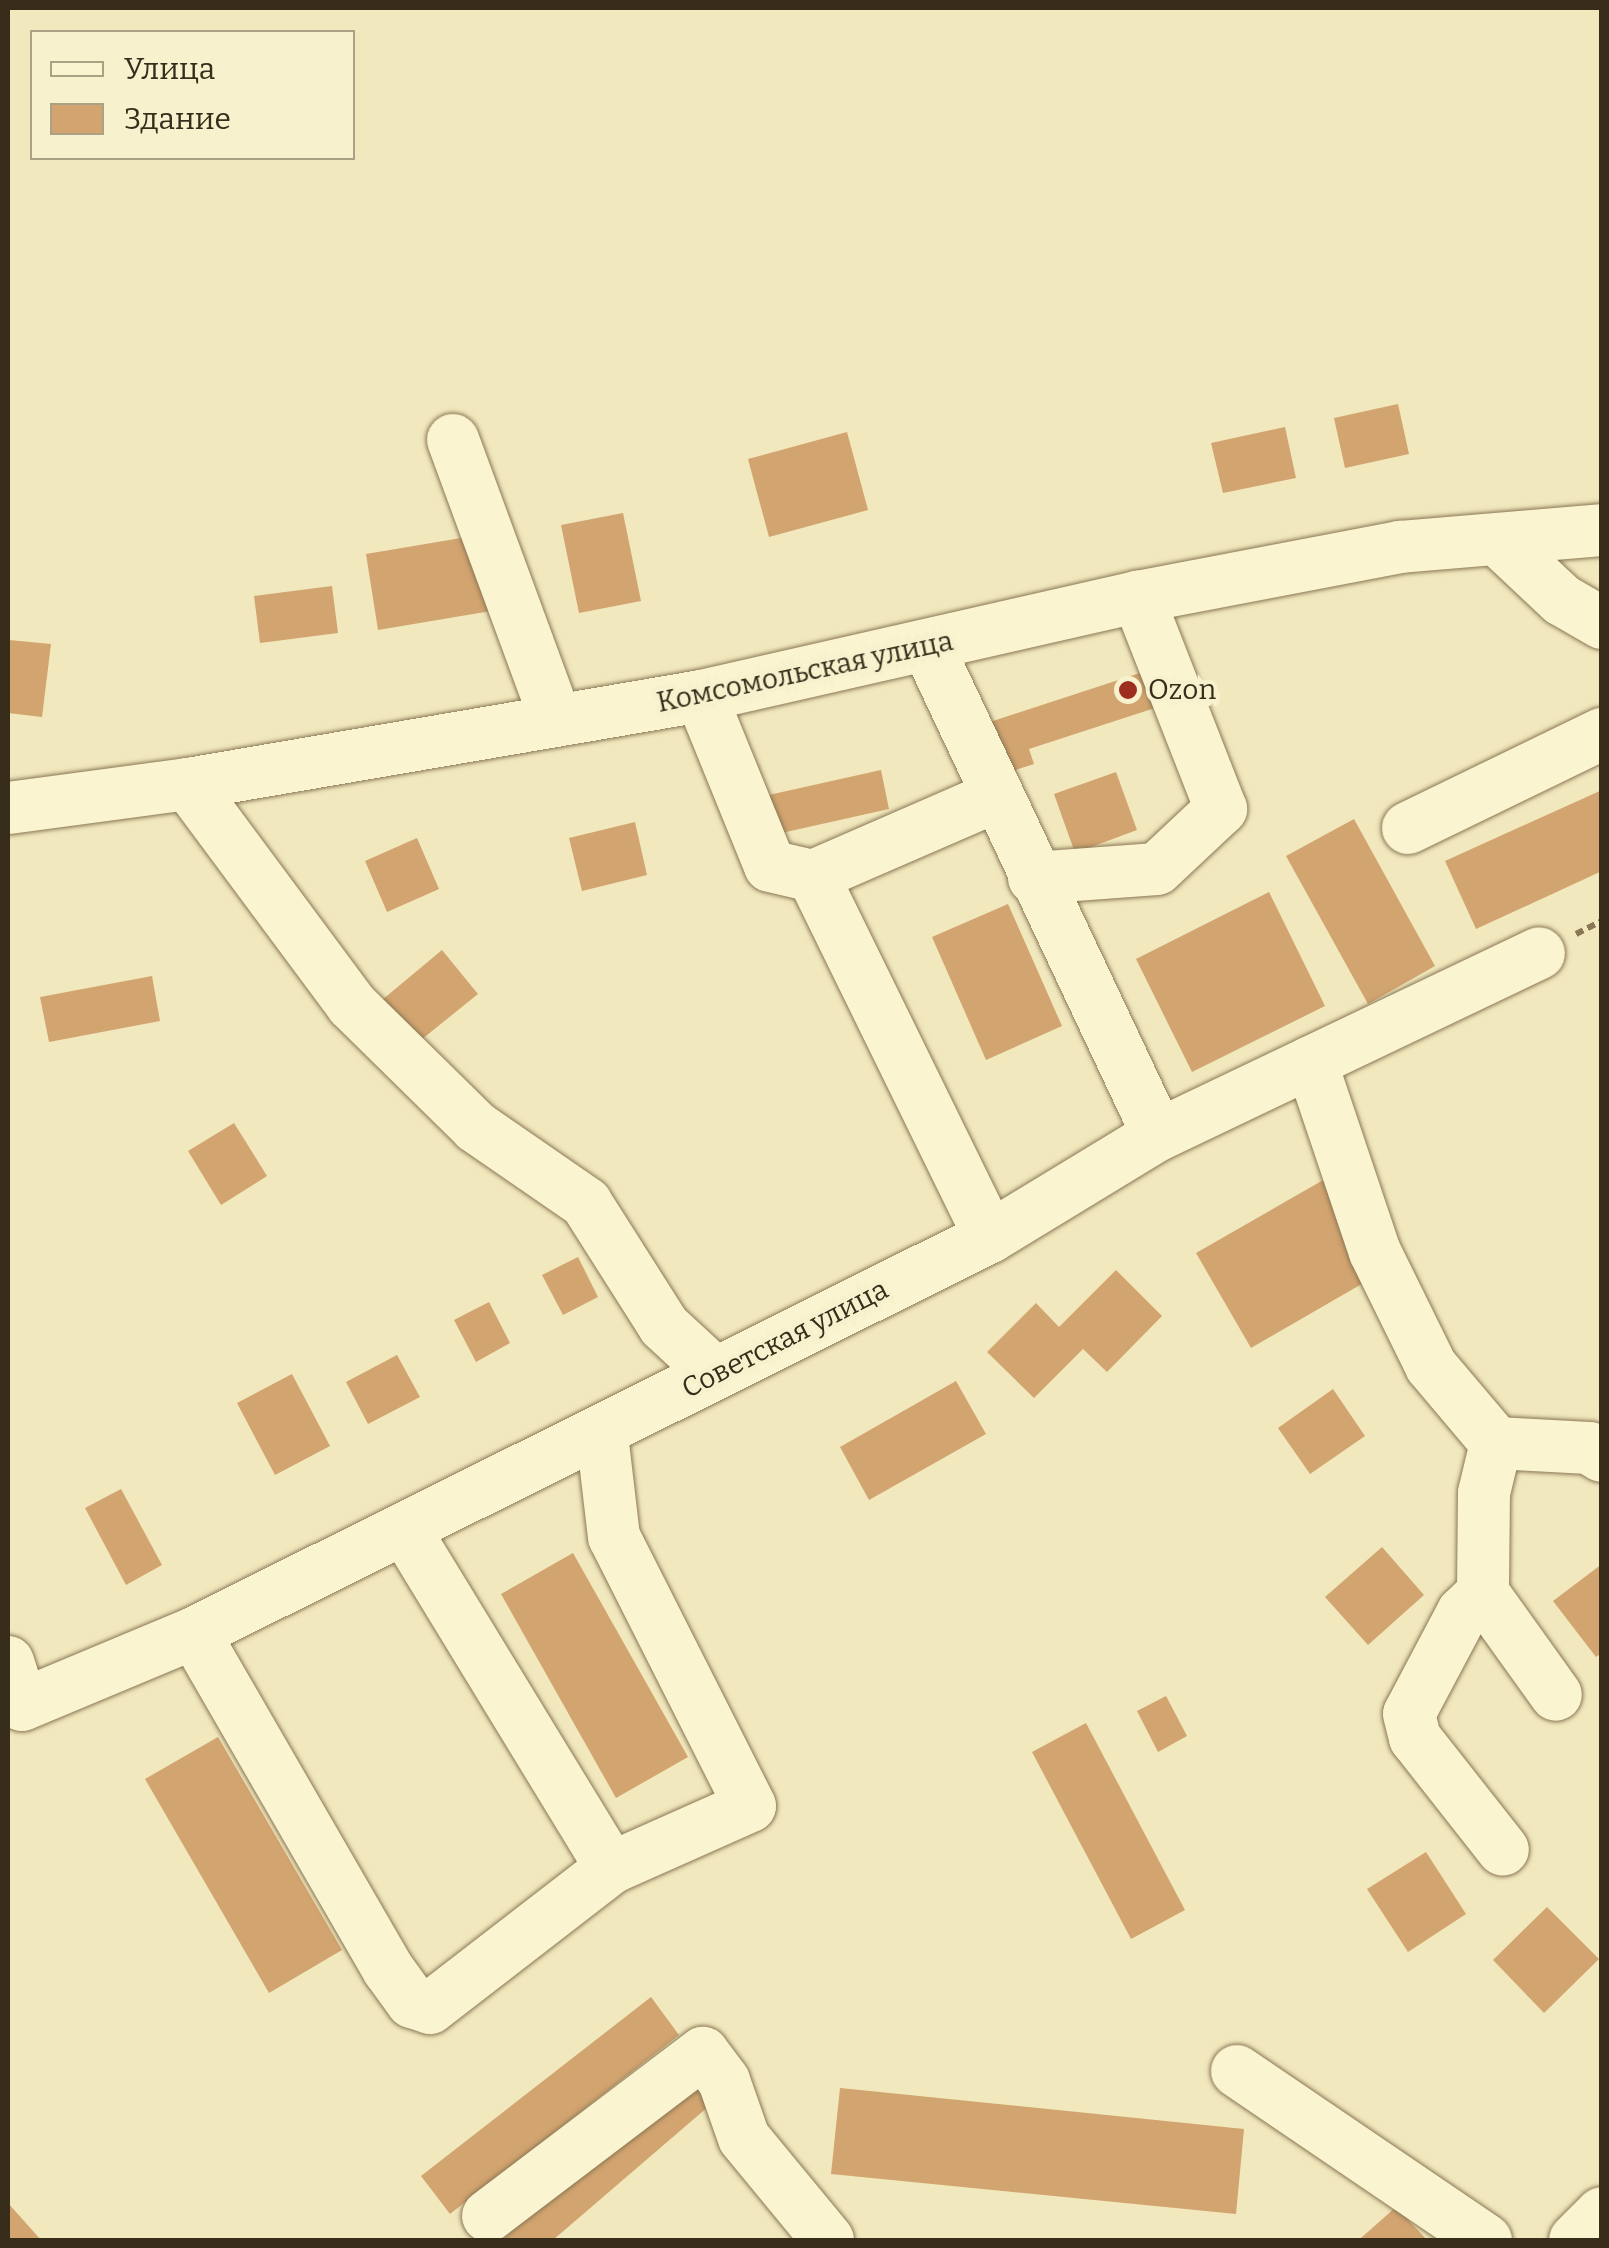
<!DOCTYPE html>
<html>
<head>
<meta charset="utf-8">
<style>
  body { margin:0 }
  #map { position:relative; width:1609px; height:2248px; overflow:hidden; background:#f1e8bd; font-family:Bitter,serif }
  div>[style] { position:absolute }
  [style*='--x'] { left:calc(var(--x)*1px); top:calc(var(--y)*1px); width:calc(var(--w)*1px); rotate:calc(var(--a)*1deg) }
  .building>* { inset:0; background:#d2a46f }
  .path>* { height:6px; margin-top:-3px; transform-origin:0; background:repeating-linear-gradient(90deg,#8a7755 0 8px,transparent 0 13px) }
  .roads { filter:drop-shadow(0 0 2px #8a7755) drop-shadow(0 0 2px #8a7755) }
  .minor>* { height:52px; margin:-26px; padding:0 26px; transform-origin:26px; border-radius:26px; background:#fbf4d0 }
  .dots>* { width:28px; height:28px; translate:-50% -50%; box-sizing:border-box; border:5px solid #f8f1cd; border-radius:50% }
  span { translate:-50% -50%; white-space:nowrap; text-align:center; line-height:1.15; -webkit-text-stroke:8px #f8f1cd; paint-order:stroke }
  .street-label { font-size:28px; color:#382c1b }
  .poi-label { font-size:28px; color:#382c1b }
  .left { translate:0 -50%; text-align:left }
  .frame { position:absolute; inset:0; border:10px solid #382c1b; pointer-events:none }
  .legend { position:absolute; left:30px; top:30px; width:325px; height:130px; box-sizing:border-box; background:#f8f1cd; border:2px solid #aba286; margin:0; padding:12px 18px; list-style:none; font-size:30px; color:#382c1b }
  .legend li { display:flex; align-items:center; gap:20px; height:50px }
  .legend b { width:50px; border:2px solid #aba286 }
</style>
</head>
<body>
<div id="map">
  <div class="building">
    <i style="clip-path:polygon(1398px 404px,1409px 454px,1345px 468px,1334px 418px)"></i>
    <i style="clip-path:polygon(1285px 427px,1296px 478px,1223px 493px,1211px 443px)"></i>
    <i style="clip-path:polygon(847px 432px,868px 510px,769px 537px,748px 459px)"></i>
    <i style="clip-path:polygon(623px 513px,641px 601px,579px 613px,561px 525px)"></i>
    <i style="clip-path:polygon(479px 535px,491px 611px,378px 630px,366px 554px)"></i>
    <i style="clip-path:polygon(332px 586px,338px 633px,260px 643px,254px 596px)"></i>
    <i style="clip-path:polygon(9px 640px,51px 644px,42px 717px,8px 713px)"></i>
    <i style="clip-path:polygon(1146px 671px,1158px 707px,1029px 749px,1034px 764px,1006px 773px,990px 722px)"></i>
    <i style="clip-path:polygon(881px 770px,889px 809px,768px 836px,760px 797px)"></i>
    <i style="clip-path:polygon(1116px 772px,1137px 830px,1075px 853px,1054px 794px)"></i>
    <i style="clip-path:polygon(1602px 790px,1602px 871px,1476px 929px,1445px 861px)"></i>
    <i style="clip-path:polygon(1354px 819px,1435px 966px,1368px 1004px,1286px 856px)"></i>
    <i style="clip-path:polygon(635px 822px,647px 875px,582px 891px,569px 838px)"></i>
    <i style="clip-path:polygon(417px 838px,439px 889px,387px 912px,365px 861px)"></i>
    <i style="clip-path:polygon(1269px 892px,1325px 1006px,1192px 1072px,1136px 959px)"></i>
    <i style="clip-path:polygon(1008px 904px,1062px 1026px,986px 1060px,932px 937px)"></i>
    <i style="clip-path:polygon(442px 950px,478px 994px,411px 1048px,376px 1005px)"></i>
    <i style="clip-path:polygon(152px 976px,160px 1021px,49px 1042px,40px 997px)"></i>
    <i style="clip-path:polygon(234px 1123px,267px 1176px,221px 1205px,188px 1151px)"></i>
    <i style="clip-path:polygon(1325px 1179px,1379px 1274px,1251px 1348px,1196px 1253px)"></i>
    <i style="clip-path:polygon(578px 1257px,598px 1297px,563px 1315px,542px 1275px)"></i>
    <i style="clip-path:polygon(1116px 1270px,1162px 1316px,1107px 1372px,1083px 1349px,1034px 1398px,987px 1352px,1036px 1303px,1059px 1327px)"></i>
    <i style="clip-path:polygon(489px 1302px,510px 1343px,476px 1362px,454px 1320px)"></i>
    <i style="clip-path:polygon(397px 1355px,420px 1397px,368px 1424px,346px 1382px)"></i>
    <i style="clip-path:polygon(292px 1374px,330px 1446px,275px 1475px,237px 1403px)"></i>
    <i style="clip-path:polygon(956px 1381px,986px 1434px,869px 1500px,840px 1447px)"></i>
    <i style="clip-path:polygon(1333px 1389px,1365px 1436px,1310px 1474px,1278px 1428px)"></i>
    <i style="clip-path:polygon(121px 1489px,162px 1565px,126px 1585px,85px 1508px)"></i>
    <i style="clip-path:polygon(1382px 1547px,1424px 1595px,1368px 1645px,1325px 1597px)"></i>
    <i style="clip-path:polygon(573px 1553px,688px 1757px,616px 1798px,501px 1594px)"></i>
    <i style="clip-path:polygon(1602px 1564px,1602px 1653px,1596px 1657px,1553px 1601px)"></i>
    <i style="clip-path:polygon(1166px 1696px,1187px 1736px,1158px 1752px,1137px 1711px)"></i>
    <i style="clip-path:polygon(1086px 1723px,1185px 1910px,1131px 1939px,1032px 1752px)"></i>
    <i style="clip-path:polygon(218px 1737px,342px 1950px,269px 1993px,145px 1779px)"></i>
    <i style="clip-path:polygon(1426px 1852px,1466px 1914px,1408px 1952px,1367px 1889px)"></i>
    <i style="clip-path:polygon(1547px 1907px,1599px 1959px,1544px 2013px,1493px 1960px)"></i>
    <i style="clip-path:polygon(651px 1997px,679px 2035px,450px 2214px,421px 2176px)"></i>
    <i style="clip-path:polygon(694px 2074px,716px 2100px,553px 2240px,502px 2240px)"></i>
    <i style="clip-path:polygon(840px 2088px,1244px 2129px,1236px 2214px,831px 2174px)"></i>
    <i style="clip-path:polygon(8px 2203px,41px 2240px,8px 2240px)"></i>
    <i style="clip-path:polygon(1396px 2207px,1427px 2240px,1363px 2240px,1361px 2238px)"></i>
  </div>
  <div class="path">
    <i style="--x:1576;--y:934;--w:29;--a:-27"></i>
  </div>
  <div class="roads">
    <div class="minor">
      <i style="--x:453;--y:440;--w:298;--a:69.8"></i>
      <i style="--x:1498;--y:540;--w:88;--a:43.2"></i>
      <i style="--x:1562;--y:600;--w:46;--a:29.9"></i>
      <i style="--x:928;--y:647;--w:539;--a:64.76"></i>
      <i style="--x:701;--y:696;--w:183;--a:67.9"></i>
      <i style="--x:770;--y:866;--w:44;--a:13.1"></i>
      <i style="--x:813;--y:876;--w:402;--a:63.9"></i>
      <i style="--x:188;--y:784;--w:275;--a:53.4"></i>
      <i style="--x:352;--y:1005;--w:174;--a:44.5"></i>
      <i style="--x:476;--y:1127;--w:134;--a:34.6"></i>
      <i style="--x:586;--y:1203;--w:146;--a:57.6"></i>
      <i style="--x:664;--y:1326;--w:69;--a:42.7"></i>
      <i style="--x:8;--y:808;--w:182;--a:-7.6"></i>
      <i style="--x:188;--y:784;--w:520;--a:-9.73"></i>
      <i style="--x:701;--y:696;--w:448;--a:-12.8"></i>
      <i style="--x:1138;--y:597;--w:267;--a:-10.8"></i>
      <i style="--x:1400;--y:547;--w:203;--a:-4.8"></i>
      <i style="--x:1408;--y:828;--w:216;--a:-25.9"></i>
      <i style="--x:813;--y:876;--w:201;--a:-23.5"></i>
      <i style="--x:1034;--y:878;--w:123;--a:-4.2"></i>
      <i style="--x:1157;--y:869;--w:88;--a:-43.2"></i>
      <i style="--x:1221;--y:809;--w:228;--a:-111.4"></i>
      <i style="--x:1311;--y:1062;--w:200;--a:71.4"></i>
      <i style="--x:1375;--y:1252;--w:127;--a:63.8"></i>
      <i style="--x:1431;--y:1366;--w:101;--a:49.8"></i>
      <i style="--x:1496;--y:1443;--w:93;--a:3.1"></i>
      <i style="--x:1589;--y:1448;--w:15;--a:32"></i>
      <i style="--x:1496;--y:1443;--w:51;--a:103.5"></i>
      <i style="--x:1484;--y:1493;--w:100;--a:90.6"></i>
      <i style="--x:1483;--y:1593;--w:28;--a:136"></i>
      <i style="--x:1463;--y:1612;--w:115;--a:117.9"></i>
      <i style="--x:1409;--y:1714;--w:25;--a:76"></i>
      <i style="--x:1415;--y:1738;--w:142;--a:51.8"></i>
      <i style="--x:405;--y:1530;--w:396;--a:58.6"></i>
      <i style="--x:1483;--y:1593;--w:125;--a:54.4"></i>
      <i style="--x:194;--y:1633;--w:388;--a:60"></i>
      <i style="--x:388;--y:1969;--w:41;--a:54"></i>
      <i style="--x:412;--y:2002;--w:19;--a:18"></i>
      <i style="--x:430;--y:2008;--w:229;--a:-37.7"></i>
      <i style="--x:611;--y:1868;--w:152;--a:-24"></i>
      <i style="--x:750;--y:1806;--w:301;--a:-116.8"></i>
      <i style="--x:614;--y:1537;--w:103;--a:-96.7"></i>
      <i style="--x:8;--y:1662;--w:45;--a:72"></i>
      <i style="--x:22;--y:1705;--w:186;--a:-22.7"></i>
      <i style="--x:194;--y:1633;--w:889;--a:-26.45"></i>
      <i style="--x:990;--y:1237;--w:197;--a:-31.3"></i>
      <i style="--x:1158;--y:1135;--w:422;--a:-25.5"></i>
      <i style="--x:1237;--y:2071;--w:301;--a:34.2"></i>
      <i style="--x:488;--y:2216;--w:270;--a:-37.2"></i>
      <i style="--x:703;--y:2053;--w:35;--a:53"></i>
      <i style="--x:724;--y:2081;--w:60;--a:70.7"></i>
      <i style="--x:744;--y:2138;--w:132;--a:50.5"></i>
      <i style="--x:1575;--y:2240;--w:38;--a:-45"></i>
    </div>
  </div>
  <div class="dots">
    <i style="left:1128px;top:690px;background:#9e2e20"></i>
  </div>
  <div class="street-label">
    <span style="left:805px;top:672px;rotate:-12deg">Комсомольская улица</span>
    <span style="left:785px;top:1339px;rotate:-27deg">Советская улица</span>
  </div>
  <div class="poi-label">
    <span class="left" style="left:1148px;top:690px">Ozon</span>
  </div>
  <div class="frame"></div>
  <ul class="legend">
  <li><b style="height:12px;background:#fbf4d0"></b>Улица</li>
  <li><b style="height:28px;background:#d2a46f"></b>Здание</li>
  </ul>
</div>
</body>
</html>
